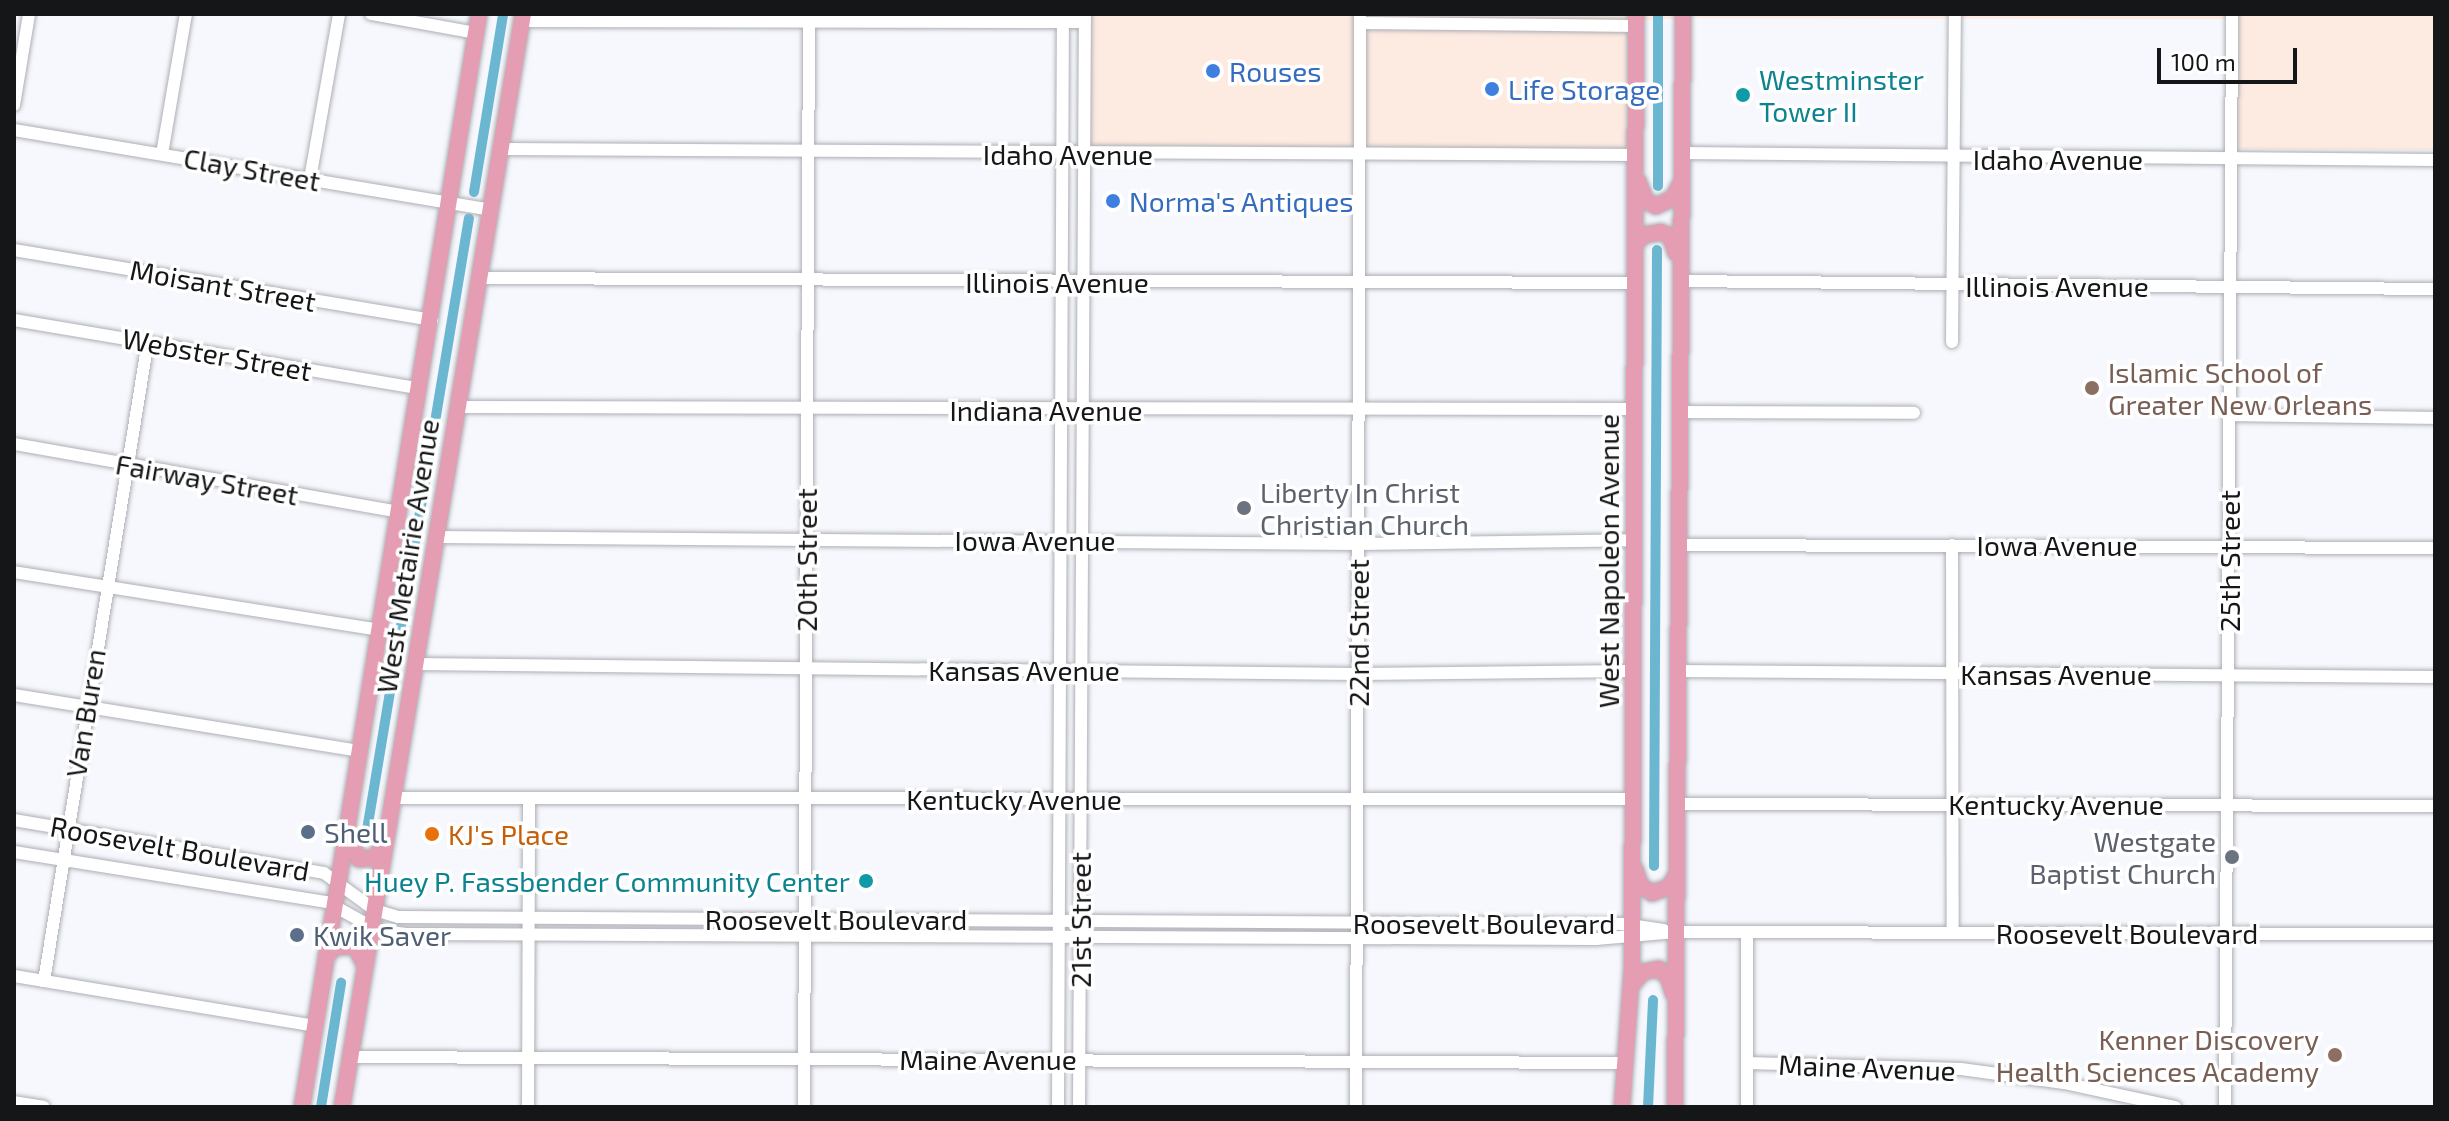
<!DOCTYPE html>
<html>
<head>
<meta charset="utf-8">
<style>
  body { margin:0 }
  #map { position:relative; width:2449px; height:1121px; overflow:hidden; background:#f6f8fd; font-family:"Exo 2",sans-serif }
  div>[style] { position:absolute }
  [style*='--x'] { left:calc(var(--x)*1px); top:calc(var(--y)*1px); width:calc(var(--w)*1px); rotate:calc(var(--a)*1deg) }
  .commercial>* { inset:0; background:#fdeae1 }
  .canal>* { height:10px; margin:-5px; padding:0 5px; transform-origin:5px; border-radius:5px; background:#6bb7d2 }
  .roads { filter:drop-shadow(0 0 2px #adafb4) drop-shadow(0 0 2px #adafb4) }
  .minor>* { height:12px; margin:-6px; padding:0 6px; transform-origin:6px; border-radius:6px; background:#fff }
  .major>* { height:16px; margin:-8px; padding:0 8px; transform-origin:8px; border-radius:8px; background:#e49db2 }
  .dots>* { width:22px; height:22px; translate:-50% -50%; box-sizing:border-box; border:4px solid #fff; border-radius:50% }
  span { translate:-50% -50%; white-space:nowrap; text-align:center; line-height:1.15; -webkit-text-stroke:7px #fff; paint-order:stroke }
  .shop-label { font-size:28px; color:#366cbe }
  .left { translate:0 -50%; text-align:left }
  .culture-label { font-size:28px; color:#0d838f }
  .right { translate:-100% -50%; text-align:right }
  .street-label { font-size:28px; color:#151617 }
  .education-label { font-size:28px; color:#785e54 }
  .worship-label { font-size:28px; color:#5b616d }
  .service-label { font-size:28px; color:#4e5e75 }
  .food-label { font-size:28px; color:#c56008 }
  .frame { position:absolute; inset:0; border:16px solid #151617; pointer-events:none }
  .scale { position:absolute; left:2157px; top:48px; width:140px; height:36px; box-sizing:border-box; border:4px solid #151617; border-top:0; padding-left:10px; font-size:24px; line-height:28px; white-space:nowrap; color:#151617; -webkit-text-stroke:6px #fff; paint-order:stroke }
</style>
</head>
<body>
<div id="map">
  <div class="commercial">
    <i style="clip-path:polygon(1089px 14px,2435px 14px,2435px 150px,2236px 149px,2237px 19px,1690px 18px,1628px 21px,1627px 148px,1087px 147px)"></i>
  </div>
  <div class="canal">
    <i style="--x:1658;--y:186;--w:172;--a:-90"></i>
    <i style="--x:474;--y:192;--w:180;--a:-80.7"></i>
    <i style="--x:367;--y:830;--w:620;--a:-80.54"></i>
    <i style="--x:1654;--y:866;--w:616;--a:-89.72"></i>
    <i style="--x:321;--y:1107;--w:126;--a:-80.8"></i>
    <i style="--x:1648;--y:1107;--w:107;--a:-87.3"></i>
  </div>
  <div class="roads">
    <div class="minor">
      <i style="--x:371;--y:14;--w:107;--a:10.3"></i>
      <i style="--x:522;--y:21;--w:563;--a:0.1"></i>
      <i style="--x:1360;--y:23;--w:275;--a:0.6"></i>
      <i style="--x:14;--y:105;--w:92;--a:-80.6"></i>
      <i style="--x:14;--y:130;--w:483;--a:9.5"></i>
      <i style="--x:501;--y:149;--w:1134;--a:0.3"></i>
      <i style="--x:1681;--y:153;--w:754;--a:0.53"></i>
      <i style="--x:162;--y:154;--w:142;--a:-80.3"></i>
      <i style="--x:310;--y:179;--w:168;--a:-80"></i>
      <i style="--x:14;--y:250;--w:424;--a:9.5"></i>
      <i style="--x:479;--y:278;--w:1156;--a:0.25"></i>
      <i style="--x:1679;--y:281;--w:756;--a:0.61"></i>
      <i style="--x:14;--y:320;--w:412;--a:9.6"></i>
      <i style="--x:1952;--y:342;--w:328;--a:-89.5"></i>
      <i style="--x:458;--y:407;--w:1176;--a:0.1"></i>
      <i style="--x:1678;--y:412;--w:236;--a:0.2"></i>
      <i style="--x:2230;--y:415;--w:205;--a:0.8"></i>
      <i style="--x:14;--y:444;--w:392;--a:10"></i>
      <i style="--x:437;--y:537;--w:921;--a:0.44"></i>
      <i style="--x:1358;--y:544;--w:276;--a:-0.8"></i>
      <i style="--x:1679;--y:545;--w:756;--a:0.23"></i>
      <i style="--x:1952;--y:545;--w:388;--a:89.9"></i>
      <i style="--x:14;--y:572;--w:371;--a:9"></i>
      <i style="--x:416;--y:664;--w:942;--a:0.61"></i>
      <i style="--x:1358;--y:674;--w:275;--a:-0.6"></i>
      <i style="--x:1677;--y:671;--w:758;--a:0.45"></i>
      <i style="--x:14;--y:695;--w:351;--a:9.2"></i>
      <i style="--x:393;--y:798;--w:1241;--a:0.05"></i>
      <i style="--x:1676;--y:804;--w:759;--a:0.15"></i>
      <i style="--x:14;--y:820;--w:314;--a:9.7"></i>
      <i style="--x:324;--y:873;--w:63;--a:36"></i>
      <i style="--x:375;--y:910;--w:24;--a:17"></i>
      <i style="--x:398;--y:917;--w:1225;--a:0.33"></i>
      <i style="--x:1623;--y:924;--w:41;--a:8.3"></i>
      <i style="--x:14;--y:852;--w:317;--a:9.1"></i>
      <i style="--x:327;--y:902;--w:57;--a:29.2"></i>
      <i style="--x:377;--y:930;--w:29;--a:8"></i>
      <i style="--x:406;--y:934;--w:1190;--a:0.24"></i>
      <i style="--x:1596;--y:939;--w:80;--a:-5"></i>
      <i style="--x:1676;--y:932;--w:759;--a:0.15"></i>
      <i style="--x:14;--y:976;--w:305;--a:9.4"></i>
      <i style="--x:44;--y:981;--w:648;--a:-80.77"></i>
      <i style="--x:350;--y:1057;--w:1277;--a:0.27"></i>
      <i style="--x:1747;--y:1063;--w:214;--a:1.6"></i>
      <i style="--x:1961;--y:1069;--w:104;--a:7.7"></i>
      <i style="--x:2064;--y:1083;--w:114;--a:12.2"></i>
      <i style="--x:14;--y:1102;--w:30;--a:9"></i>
      <i style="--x:528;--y:1107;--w:308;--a:-89.8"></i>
      <i style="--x:804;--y:1107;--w:1093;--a:-89.74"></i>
      <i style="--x:1058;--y:1107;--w:1093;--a:-89.74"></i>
      <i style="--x:1079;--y:1107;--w:1093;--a:-89.69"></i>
      <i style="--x:1356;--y:1107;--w:1093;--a:-89.79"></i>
      <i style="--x:1747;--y:1107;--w:174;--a:-90"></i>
      <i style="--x:2225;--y:1107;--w:1093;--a:-89.63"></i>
    </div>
    <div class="major">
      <i style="--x:1638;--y:181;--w:22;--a:68"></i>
      <i style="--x:1646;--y:201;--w:11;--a:27"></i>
      <i style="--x:1656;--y:206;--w:19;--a:-25"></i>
      <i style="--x:1673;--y:198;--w:16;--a:-63"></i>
      <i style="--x:1635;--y:244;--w:13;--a:-45"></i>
      <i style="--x:1644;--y:235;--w:17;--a:-10"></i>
      <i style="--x:1661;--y:232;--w:10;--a:24"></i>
      <i style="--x:1670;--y:236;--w:18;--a:71"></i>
      <i style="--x:348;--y:836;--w:25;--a:64"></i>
      <i style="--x:359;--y:859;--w:15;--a:-4"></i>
      <i style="--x:374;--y:858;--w:19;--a:-54"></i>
      <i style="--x:1635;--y:869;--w:18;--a:71"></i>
      <i style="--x:1641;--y:886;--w:13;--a:32"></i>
      <i style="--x:1652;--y:893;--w:18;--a:-19"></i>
      <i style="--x:1669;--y:887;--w:14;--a:-60"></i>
      <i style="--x:326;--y:957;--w:13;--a:-48"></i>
      <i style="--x:335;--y:947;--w:20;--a:-3"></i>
      <i style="--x:355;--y:946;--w:22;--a:63"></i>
      <i style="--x:1632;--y:985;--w:17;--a:-50"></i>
      <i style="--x:1643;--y:972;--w:16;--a:-11"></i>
      <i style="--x:1659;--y:969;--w:12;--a:42"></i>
      <i style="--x:1668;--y:977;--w:17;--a:73"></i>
      <i style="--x:302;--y:1107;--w:1107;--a:-80.8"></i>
      <i style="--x:342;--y:1107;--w:1108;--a:-80.6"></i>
      <i style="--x:1622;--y:1107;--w:138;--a:-85.9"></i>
      <i style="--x:1632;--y:969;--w:955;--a:-89.76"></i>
      <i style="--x:1675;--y:1107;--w:1093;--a:-89.58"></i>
    </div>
  </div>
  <div class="dots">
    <i style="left:1213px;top:71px;background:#3f7fe0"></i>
    <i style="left:1492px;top:89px;background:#3f7fe0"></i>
    <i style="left:1743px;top:95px;background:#0f9aa8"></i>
    <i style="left:1113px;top:201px;background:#3f7fe0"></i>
    <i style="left:2092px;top:388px;background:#8d6e63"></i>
    <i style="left:1244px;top:508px;background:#6b7280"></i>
    <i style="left:308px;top:832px;background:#5c6f8a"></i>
    <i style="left:432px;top:834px;background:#e8710a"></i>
    <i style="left:2232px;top:857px;background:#6b7280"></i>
    <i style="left:866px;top:881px;background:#0f9aa8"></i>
    <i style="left:297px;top:935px;background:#5c6f8a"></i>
    <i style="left:2335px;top:1055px;background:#8d6e63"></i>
  </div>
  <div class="shop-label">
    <span class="left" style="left:1229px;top:71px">Rouses</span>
    <span class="left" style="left:1508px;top:89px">Life Storage</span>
    <span class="left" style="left:1129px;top:201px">Norma's Antiques</span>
  </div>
  <div class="culture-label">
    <span class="left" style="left:1759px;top:95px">Westminster<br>Tower II</span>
    <span class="right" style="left:850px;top:881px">Huey P. Fassbender Community Center</span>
  </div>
  <div class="street-label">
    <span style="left:1068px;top:154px">Idaho Avenue</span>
    <span style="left:2058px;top:159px">Idaho Avenue</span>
    <span style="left:252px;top:169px;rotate:10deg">Clay Street</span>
    <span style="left:1057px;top:282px">Illinois Avenue</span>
    <span style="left:223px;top:285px;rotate:10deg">Moisant Street</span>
    <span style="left:2057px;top:286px">Illinois Avenue</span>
    <span style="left:217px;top:354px;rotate:10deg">Webster Street</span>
    <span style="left:1046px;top:410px">Indiana Avenue</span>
    <span style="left:207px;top:479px;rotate:10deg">Fairway Street</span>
    <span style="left:1035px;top:540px">Iowa Avenue</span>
    <span style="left:2057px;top:545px">Iowa Avenue</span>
    <span style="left:407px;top:556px;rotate:-81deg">West Metairie Avenue</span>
    <span style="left:806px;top:560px;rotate:-90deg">20th Street</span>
    <span style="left:1608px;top:561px;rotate:-90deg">West Napoleon Avenue</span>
    <span style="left:2229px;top:561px;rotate:-90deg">25th Street</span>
    <span style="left:1358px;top:633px;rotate:-90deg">22nd Street</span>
    <span style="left:1024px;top:670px">Kansas Avenue</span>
    <span style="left:2056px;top:674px">Kansas Avenue</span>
    <span style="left:85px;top:713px;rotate:-81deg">Van Buren</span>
    <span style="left:1014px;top:799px">Kentucky Avenue</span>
    <span style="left:2056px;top:804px">Kentucky Avenue</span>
    <span style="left:180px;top:848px;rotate:10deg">Roosevelt Boulevard</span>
    <span style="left:836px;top:919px">Roosevelt Boulevard</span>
    <span style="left:1080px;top:920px;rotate:-90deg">21st Street</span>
    <span style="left:1484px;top:923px">Roosevelt Boulevard</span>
    <span style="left:2127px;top:933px">Roosevelt Boulevard</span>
    <span style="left:988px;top:1059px">Maine Avenue</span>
    <span style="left:1867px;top:1067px;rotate:2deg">Maine Avenue</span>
  </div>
  <div class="education-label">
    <span class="left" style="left:2108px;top:388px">Islamic School of<br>Greater New Orleans</span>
    <span class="right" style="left:2319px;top:1055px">Kenner Discovery<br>Health Sciences Academy</span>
  </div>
  <div class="worship-label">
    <span class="left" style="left:1260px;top:508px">Liberty In Christ<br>Christian Church</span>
    <span class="right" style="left:2216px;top:857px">Westgate<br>Baptist Church</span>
  </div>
  <div class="service-label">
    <span class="left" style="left:324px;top:832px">Shell</span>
    <span class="left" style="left:313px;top:935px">Kwik Saver</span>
  </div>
  <div class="food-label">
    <span class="left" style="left:448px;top:834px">KJ's Place</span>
  </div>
  <div class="frame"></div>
  <div class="scale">100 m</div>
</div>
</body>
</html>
